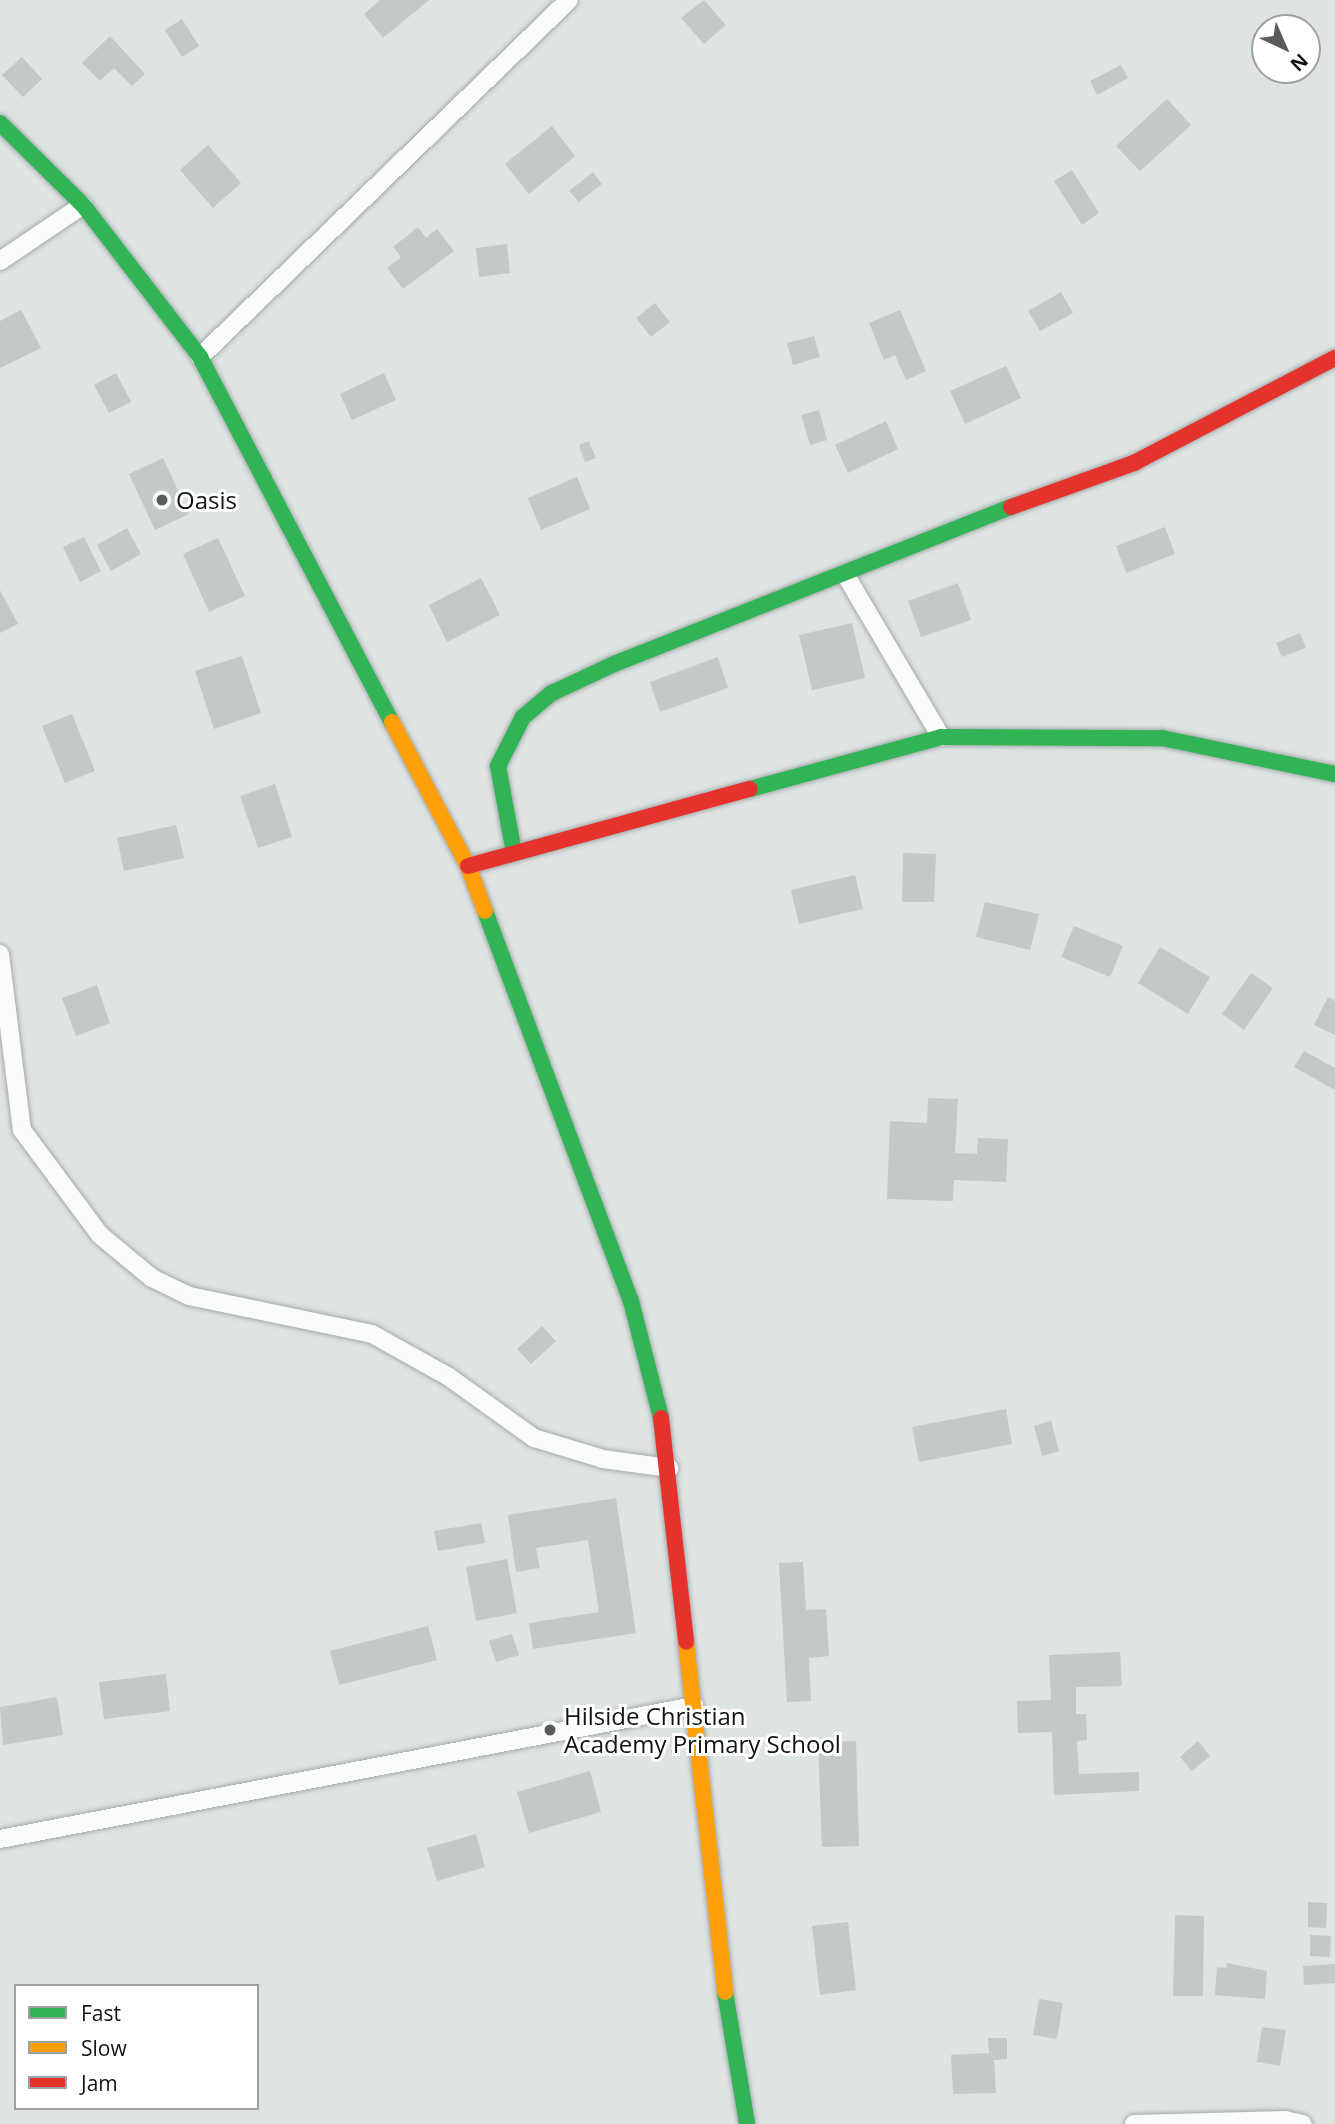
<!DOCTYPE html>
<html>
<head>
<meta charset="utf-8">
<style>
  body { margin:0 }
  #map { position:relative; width:1335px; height:2124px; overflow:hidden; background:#dde4e3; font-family:"Open Sans",sans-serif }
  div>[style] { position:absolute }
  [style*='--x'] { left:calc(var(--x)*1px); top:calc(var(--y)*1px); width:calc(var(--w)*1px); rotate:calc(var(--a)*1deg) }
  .building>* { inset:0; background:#c3c8c8 }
  .roads { filter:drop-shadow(0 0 2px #a5aaaa) drop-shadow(0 0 2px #a5aaaa) }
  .street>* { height:18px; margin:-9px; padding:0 9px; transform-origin:9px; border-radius:9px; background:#fafbfb }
  .fast>* { height:16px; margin:-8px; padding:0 8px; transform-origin:8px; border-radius:8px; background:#30b455 }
  .slow>* { height:16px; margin:-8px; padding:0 8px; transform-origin:8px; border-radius:8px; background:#ff9f0a }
  .jam>* { height:16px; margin:-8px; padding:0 8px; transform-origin:8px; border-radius:8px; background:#e5322d }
  .dots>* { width:19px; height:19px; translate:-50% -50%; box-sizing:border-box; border:4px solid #fff; border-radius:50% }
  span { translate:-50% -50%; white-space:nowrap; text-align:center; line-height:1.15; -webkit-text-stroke:6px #fff; paint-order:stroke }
  .poi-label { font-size:24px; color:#101414 }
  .left { translate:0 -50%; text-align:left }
  .legend { position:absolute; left:14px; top:1984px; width:245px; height:126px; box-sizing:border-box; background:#fff; border:2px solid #9fa1a1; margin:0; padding:9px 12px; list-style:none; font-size:21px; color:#101414 }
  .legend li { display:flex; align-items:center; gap:14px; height:35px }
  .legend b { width:35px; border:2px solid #9fa1a1 }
  .north { position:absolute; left:1251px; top:14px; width:70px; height:70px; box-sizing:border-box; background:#fff; border:2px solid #9fa1a1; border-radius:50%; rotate:136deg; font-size:19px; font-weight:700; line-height:28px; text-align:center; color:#101414 }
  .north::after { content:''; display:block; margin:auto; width:24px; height:32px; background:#585d5c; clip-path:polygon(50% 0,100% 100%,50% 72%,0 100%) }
</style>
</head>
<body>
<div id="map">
  <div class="building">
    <i style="clip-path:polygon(380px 0,429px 0,383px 38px,364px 14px)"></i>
    <i style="clip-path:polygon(704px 0,726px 25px,704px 44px,681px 18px)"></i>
    <i style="clip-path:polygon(182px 19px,199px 46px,182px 57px,165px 30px)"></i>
    <i style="clip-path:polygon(110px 36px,145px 74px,132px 86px,114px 68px,100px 81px,82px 63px)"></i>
    <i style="clip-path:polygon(22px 57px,42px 79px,23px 97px,2px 75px)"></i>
    <i style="clip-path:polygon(1121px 65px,1128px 78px,1097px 95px,1090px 81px)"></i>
    <i style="clip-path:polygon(1167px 99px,1191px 125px,1140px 171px,1116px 146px)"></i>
    <i style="clip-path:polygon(552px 126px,575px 156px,529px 194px,505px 164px)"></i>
    <i style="clip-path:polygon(208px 145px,241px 183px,213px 208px,180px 170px)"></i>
    <i style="clip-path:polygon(1072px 170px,1099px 213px,1082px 225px,1054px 181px)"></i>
    <i style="clip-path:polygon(593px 172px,602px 184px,579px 202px,569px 191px)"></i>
    <i style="clip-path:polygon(418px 227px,426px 238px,437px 229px,454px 251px,403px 289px,387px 268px,401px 257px,393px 247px)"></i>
    <i style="clip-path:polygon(507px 244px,510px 273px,479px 277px,476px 248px)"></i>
    <i style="clip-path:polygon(1061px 292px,1073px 313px,1040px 331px,1028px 311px)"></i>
    <i style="clip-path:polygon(655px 303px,670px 322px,651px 337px,636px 318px)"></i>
    <i style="clip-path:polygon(21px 310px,41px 348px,0 368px,0 321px)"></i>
    <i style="clip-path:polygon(900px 310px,926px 371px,906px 380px,895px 355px,884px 360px,869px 323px)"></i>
    <i style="clip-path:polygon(814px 336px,820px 357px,793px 365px,787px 343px)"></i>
    <i style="clip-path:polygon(1006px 366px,1021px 398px,965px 424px,950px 391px)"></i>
    <i style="clip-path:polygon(116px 373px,131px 402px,109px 413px,94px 385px)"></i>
    <i style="clip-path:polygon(384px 373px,396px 400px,352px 420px,340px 394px)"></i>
    <i style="clip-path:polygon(819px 410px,827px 440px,810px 445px,801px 415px)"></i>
    <i style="clip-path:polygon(886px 421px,898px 449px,848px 473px,835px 445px)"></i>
    <i style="clip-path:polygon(589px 441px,596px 458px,585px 462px,579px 445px)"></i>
    <i style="clip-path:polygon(163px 458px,189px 514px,155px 530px,129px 474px)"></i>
    <i style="clip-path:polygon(577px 477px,590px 509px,541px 530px,528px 498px)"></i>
    <i style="clip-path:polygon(1165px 527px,1175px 554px,1126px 573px,1116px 546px)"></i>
    <i style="clip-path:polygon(127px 528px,141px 554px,111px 571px,97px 545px)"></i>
    <i style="clip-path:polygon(84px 537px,101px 571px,80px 582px,63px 547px)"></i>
    <i style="clip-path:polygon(218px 538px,245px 596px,209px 612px,183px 554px)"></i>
    <i style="clip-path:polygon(481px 578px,500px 615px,447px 642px,429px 605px)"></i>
    <i style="clip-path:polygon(958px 583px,971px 620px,921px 637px,908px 601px)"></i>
    <i style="clip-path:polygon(0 590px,18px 624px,0 633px)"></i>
    <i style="clip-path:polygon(852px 623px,865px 678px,812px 690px,799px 635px)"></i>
    <i style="clip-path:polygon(1300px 633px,1306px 648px,1282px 657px,1276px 643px)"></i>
    <i style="clip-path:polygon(242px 656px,261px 713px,214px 729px,195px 671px)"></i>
    <i style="clip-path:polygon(718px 657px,728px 688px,660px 712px,650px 682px)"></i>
    <i style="clip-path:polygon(72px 714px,95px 771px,65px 783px,42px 726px)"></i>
    <i style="clip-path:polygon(275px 784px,292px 837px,258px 848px,240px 796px)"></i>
    <i style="clip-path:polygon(176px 825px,184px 858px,124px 871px,117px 838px)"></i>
    <i style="clip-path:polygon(903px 853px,936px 854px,934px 902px,902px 902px)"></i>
    <i style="clip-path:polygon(855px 875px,863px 909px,799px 924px,791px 890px)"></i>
    <i style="clip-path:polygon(985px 902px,1039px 914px,1030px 950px,976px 937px)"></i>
    <i style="clip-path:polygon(1074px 926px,1123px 946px,1110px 977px,1061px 957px)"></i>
    <i style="clip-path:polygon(1160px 947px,1210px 977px,1188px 1014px,1138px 983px)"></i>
    <i style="clip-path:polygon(1251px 973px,1273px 988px,1244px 1030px,1222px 1014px)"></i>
    <i style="clip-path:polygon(97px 985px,110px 1023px,76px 1036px,62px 998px)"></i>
    <i style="clip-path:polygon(1328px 997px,1335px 1001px,1335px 1035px,1314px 1025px)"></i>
    <i style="clip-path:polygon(1304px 1051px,1335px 1068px,1335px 1090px,1294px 1067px)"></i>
    <i style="clip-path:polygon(928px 1098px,958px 1099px,955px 1153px,977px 1154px,978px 1138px,1008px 1139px,1006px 1182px,954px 1180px,953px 1201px,887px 1199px,890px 1121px,927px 1123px)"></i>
    <i style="clip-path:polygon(542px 1326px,556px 1341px,531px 1364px,517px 1349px)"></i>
    <i style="clip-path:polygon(1006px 1409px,1012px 1444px,919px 1462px,912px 1427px)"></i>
    <i style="clip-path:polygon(1051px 1421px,1059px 1451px,1042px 1456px,1034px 1426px)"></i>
    <i style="clip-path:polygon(616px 1498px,636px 1633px,533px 1649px,529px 1623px,599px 1612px,588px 1540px,536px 1548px,540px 1568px,516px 1572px,508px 1515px)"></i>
    <i style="clip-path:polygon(481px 1523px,485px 1543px,438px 1551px,434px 1531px)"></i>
    <i style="clip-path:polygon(507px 1559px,517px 1613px,476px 1621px,466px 1567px)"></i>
    <i style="clip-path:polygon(803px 1562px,806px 1610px,826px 1609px,829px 1656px,809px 1658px,811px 1701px,787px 1702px,779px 1563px)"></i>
    <i style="clip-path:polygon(428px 1626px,437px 1660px,339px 1685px,330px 1651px)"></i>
    <i style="clip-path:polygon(512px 1634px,519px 1655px,496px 1662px,489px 1641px)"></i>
    <i style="clip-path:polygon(1120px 1652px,1122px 1686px,1076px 1687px,1076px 1714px,1086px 1714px,1087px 1740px,1077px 1741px,1079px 1774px,1139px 1772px,1139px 1791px,1054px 1795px,1052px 1732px,1018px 1733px,1017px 1701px,1051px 1700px,1049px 1655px)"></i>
    <i style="clip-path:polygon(166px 1674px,170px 1711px,104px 1719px,99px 1682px)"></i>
    <i style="clip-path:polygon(57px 1697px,63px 1735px,3px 1745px,0 1707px)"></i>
    <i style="clip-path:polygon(856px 1741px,859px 1846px,822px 1847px,818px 1743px)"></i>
    <i style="clip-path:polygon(1198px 1741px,1210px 1756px,1192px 1771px,1180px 1757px)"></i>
    <i style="clip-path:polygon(590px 1771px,601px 1812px,529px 1833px,517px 1792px)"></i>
    <i style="clip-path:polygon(476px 1834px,485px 1867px,437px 1881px,427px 1848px)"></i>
    <i style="clip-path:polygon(1308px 1902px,1327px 1903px,1326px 1928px,1308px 1927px)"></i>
    <i style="clip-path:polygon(1175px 1915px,1204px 1916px,1203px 1996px,1173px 1996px)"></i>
    <i style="clip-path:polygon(848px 1922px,856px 1990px,820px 1995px,812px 1926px)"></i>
    <i style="clip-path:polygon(1310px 1935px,1331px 1936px,1330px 1957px,1310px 1956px)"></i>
    <i style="clip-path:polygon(1227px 1963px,1267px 1971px,1265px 1999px,1215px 1995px,1217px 1967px,1226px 1968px)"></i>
    <i style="clip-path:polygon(1335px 1964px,1335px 1983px,1304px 1985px,1303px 1966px)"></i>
    <i style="clip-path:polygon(1039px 1999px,1063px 2003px,1057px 2039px,1033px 2035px)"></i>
    <i style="clip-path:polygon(1262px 2027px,1286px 2030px,1280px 2066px,1257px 2062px)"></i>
    <i style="clip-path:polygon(988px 2038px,1007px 2038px,1007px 2059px,994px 2060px,996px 2093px,953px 2094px,951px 2055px,989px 2053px)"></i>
  </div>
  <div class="roads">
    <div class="street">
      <i style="--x:0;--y:261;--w:100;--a:-34"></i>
      <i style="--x:200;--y:357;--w:513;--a:-44.05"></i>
      <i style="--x:845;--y:574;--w:189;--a:59.5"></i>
      <i style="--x:0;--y:954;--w:177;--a:82.9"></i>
      <i style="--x:22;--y:1130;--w:131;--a:53.4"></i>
      <i style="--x:100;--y:1235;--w:67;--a:39.6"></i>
      <i style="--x:152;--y:1278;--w:41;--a:25.9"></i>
      <i style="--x:189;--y:1296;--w:187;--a:11.7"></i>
      <i style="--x:372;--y:1334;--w:88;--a:29.2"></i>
      <i style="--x:449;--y:1377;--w:105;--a:35.7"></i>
      <i style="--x:534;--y:1438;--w:72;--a:16.9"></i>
      <i style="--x:603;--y:1459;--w:67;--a:7.8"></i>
      <i style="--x:0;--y:1839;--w:707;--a:-10.85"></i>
      <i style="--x:1134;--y:2124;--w:151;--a:-1.5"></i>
      <i style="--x:1285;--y:2120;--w:18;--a:13"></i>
    </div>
    <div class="fast">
      <i style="--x:0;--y:123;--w:117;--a:44.7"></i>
      <i style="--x:83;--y:205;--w:192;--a:52.4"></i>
      <i style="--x:200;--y:357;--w:412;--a:62.3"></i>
      <i style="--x:750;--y:789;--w:198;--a:-15.2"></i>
      <i style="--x:941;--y:737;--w:221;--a:0.3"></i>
      <i style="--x:1162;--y:738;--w:177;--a:11.8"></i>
      <i style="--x:514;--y:853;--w:88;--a:-100.4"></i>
      <i style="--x:498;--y:766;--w:55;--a:-63"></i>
      <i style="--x:523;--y:717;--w:38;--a:-40"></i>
      <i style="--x:552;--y:693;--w:68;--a:-25.1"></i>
      <i style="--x:614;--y:664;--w:427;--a:-21.6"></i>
      <i style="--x:485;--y:911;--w:416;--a:69.5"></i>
      <i style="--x:631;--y:1301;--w:121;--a:75.6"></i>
      <i style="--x:725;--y:1992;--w:134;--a:80.5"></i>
    </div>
    <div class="slow">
      <i style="--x:392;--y:722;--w:163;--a:62.2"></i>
      <i style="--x:468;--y:866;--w:48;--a:69.3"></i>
      <i style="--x:686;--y:1642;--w:352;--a:83.6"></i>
    </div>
    <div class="jam">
      <i style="--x:1011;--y:507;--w:131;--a:-19.7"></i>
      <i style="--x:1134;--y:463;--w:227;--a:-27.6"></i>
      <i style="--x:468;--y:866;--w:292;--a:-15.3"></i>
      <i style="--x:661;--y:1418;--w:225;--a:83.6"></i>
    </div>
  </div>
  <div class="dots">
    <i style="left:162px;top:500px;background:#585d5c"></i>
    <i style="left:550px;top:1730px;background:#585d5c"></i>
  </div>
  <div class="poi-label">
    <span class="left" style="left:176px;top:500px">Oasis</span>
    <span class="left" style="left:564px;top:1730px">Hilside Christian<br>Academy Primary School</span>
  </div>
  <ul class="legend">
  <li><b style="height:9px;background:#30b455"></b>Fast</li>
  <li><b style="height:9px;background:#ff9f0a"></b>Slow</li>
  <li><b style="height:9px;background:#e5322d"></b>Jam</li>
  </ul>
  <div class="north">N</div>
</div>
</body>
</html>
